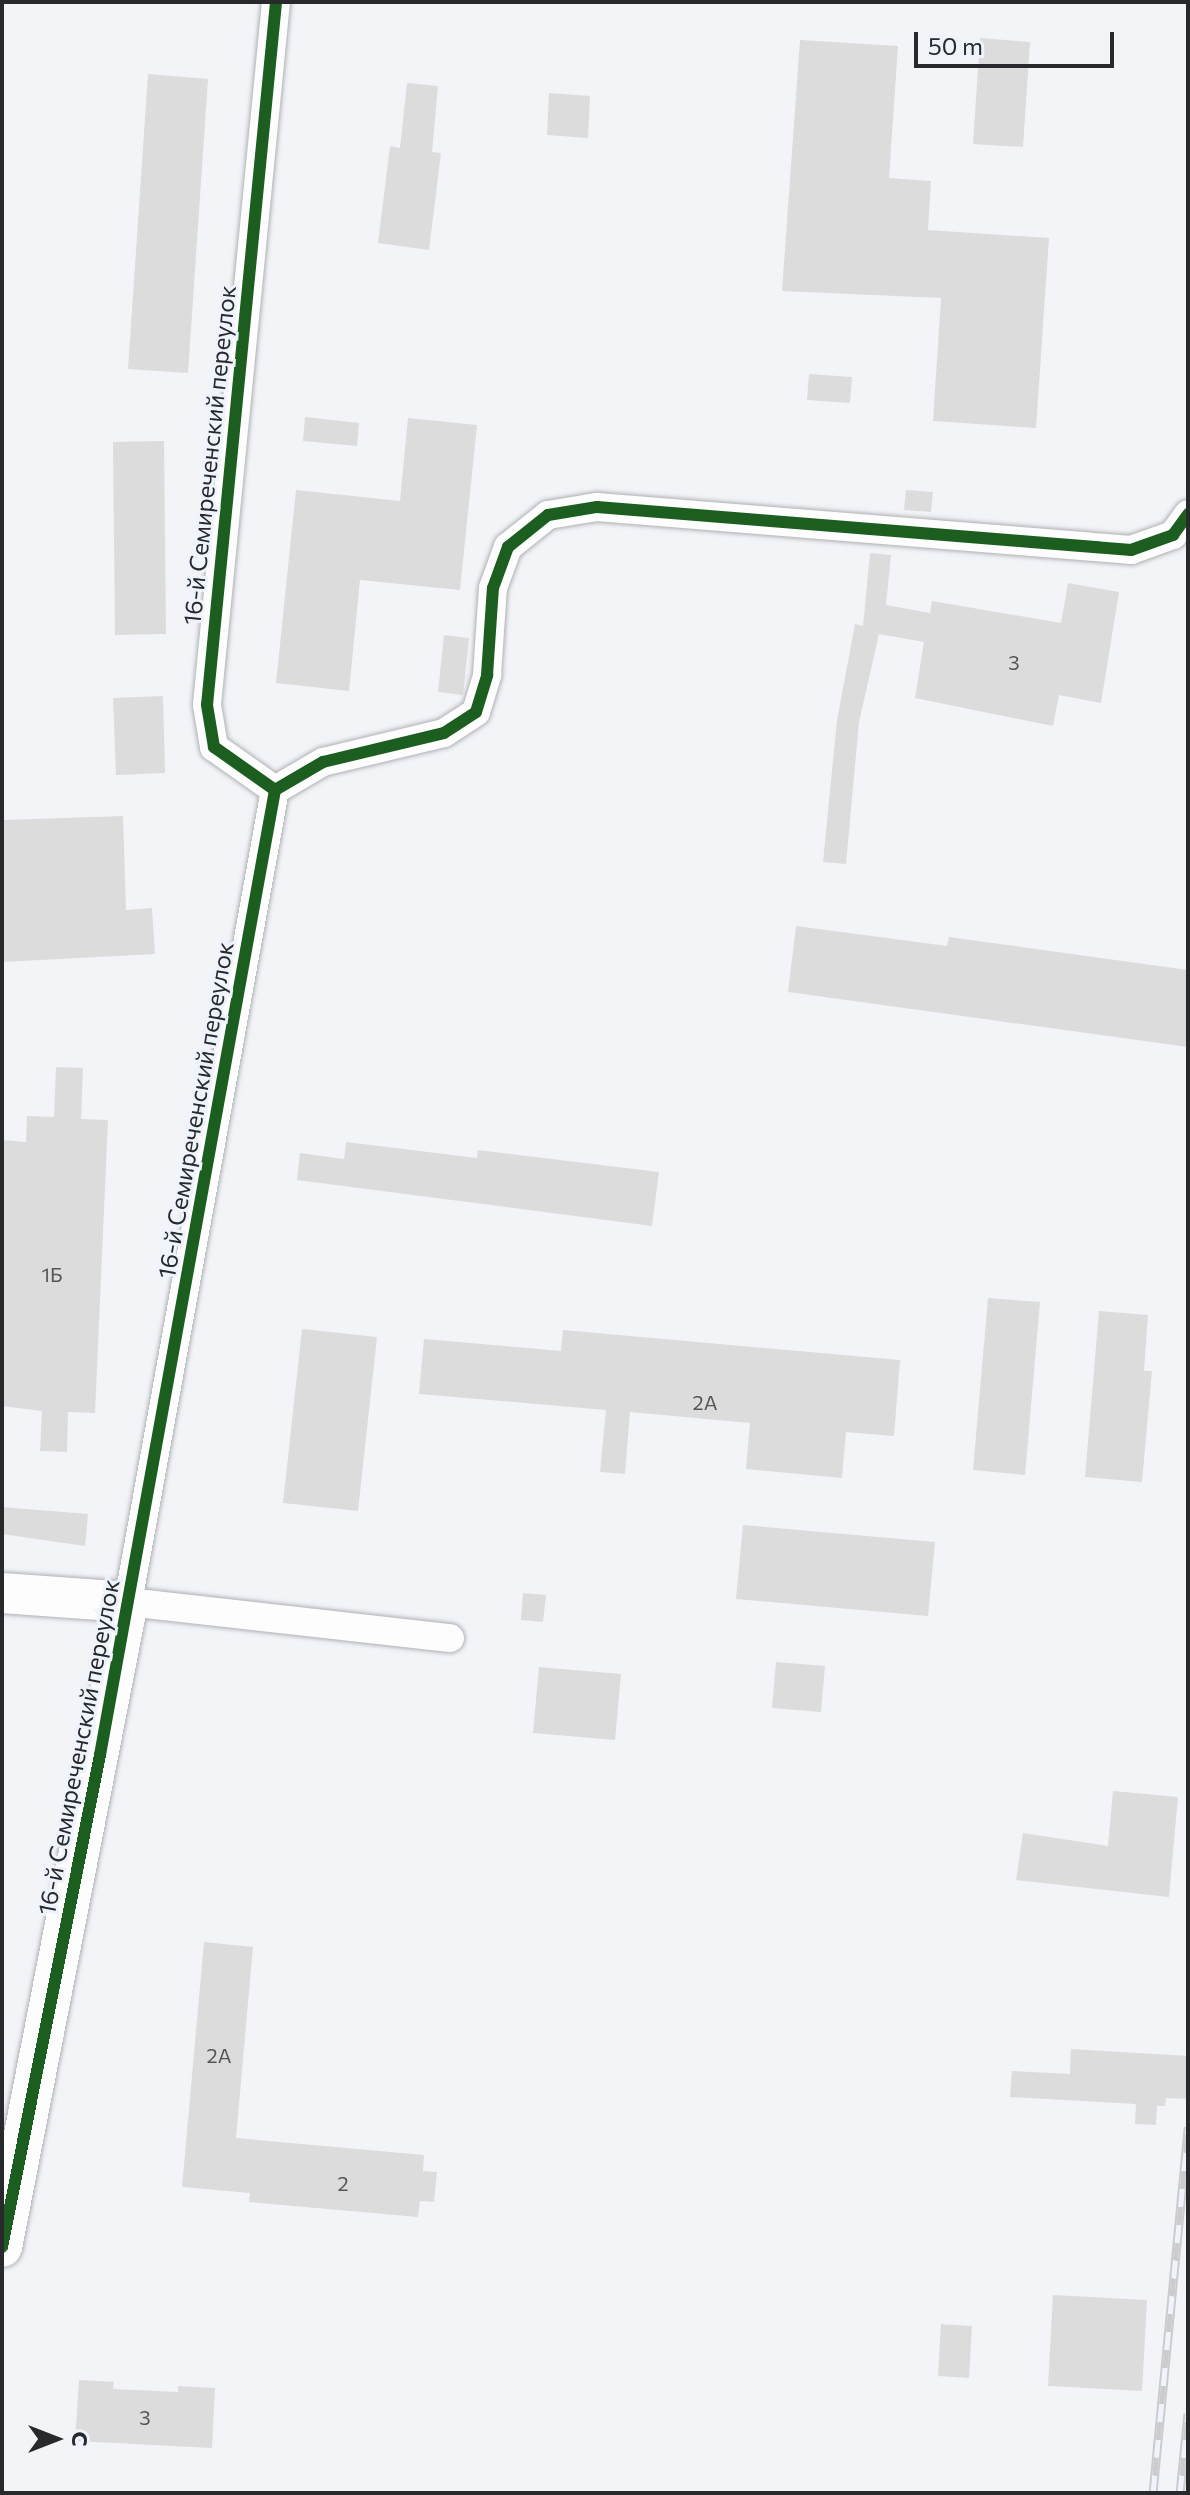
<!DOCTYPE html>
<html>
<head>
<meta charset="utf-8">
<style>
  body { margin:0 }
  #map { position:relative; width:1190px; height:2495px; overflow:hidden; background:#f2f4f8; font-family:Commissioner,sans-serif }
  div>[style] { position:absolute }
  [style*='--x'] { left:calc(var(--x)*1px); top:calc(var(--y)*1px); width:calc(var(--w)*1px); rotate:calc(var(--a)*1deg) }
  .building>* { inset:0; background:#dddcdc }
  .roads { filter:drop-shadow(0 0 2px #b0b1b5) drop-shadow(0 0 2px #b0b1b5) }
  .street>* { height:28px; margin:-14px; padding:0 14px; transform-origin:14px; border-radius:14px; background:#fdfdfe }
  .secondary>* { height:40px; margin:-20px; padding:0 20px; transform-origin:20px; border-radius:20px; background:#fdfdfe }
  .rail>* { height:9px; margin-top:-4.5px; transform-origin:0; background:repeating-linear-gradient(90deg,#eef3fc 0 18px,#ccccce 0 36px); box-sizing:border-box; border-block:2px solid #ccccce }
  .cycleway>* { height:12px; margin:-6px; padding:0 6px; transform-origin:6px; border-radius:6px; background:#1b5e20 }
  span { translate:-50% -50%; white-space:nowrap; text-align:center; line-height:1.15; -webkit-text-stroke:6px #eef3fc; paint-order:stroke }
  .number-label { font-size:20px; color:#545658 }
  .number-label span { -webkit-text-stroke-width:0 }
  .street-label { font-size:24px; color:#27292c }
  .frame { position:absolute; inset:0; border:4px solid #27292c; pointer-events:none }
  .north { position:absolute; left:16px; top:2399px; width:80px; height:80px; -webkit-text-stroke:6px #eef3fc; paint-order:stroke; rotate:90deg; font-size:22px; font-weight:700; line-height:32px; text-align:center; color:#27292c }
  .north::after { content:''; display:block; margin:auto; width:28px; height:36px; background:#27292c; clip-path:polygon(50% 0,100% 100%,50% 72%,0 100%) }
  .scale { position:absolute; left:914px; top:32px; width:200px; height:36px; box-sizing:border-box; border:4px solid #27292c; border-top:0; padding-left:10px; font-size:24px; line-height:28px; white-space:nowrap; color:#27292c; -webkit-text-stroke:6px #eef3fc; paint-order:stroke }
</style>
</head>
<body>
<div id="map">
  <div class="building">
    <i style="clip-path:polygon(980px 38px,1030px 42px,1023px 147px,973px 144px)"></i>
    <i style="clip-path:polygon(800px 40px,898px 46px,889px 178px,931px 181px,928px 230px,1049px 238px,1036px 428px,933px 421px,941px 298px,782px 291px)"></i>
    <i style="clip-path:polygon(148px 74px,208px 79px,188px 373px,128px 369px)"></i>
    <i style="clip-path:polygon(407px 83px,438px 86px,432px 152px,441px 153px,429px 250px,378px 243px,390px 146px,400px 148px)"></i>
    <i style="clip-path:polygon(549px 93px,590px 96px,588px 138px,547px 135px)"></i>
    <i style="clip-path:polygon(809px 374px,852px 377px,850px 403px,807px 400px)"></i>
    <i style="clip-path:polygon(305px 417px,359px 423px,357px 446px,303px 441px)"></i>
    <i style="clip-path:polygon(408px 418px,477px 425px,460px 590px,360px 580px,349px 691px,276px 683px,296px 490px,400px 501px)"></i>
    <i style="clip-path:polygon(164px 441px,166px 634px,115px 635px,113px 442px)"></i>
    <i style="clip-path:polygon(906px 490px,933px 492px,931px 512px,904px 510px)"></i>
    <i style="clip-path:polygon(870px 553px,891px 555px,886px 605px,930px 613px,932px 601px,1061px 623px,1068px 583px,1119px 592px,1101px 703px,1059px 695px,1053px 726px,915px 698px,924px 642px,879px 634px,859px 722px,846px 864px,823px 862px,837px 720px,855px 624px,863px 626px)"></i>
    <i style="clip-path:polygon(444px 635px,469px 638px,463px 695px,438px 692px)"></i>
    <i style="clip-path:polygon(163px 696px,165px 773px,116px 775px,113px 698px)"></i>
    <i style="clip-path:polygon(123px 816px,126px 910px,152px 908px,155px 954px,2px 962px,2px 820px)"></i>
    <i style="clip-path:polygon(796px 926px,947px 946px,949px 937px,1188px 970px,1188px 1047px,788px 992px)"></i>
    <i style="clip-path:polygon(56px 1067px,83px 1068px,81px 1119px,108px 1120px,95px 1413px,68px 1412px,67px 1452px,40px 1451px,42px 1411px,2px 1406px,2px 1140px,26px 1142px,27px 1116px,54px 1117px)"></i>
    <i style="clip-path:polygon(346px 1142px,477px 1158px,478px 1150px,659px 1172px,652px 1226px,297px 1180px,300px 1153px,344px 1159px)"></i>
    <i style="clip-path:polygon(988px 1298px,1040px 1302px,1025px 1475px,973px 1470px)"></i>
    <i style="clip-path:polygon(1099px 1311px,1148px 1315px,1144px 1371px,1152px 1371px,1142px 1482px,1085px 1477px)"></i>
    <i style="clip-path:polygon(302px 1329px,377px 1337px,358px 1511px,283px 1503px)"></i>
    <i style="clip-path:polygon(563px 1330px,900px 1360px,894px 1436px,846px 1432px,842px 1478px,746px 1469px,750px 1423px,630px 1412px,625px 1474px,600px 1472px,606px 1410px,419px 1394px,424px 1339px,561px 1351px)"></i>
    <i style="clip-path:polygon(2px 1507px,88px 1514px,85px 1546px,2px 1534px)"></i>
    <i style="clip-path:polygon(743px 1525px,935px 1542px,928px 1616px,736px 1599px)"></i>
    <i style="clip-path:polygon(523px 1593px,546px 1595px,543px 1622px,521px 1620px)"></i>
    <i style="clip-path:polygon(776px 1662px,825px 1666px,821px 1712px,772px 1708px)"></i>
    <i style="clip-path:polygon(539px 1667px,621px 1674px,615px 1740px,533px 1733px)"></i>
    <i style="clip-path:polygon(1113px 1791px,1178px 1797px,1169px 1897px,1016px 1880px,1023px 1833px,1108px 1846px)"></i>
    <i style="clip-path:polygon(204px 1942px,253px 1947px,236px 2138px,424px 2155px,423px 2171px,437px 2172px,434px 2202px,420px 2201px,418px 2217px,249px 2202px,250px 2193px,182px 2187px)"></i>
    <i style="clip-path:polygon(1071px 2049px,1188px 2056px,1188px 2099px,1166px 2098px,1165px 2106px,1157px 2106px,1156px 2125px,1135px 2124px,1136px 2104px,1010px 2097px,1012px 2071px,1070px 2074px)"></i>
    <i style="clip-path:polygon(1053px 2295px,1147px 2300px,1142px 2391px,1048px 2386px)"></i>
    <i style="clip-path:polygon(941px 2324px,972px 2326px,969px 2378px,938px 2376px)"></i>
    <i style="clip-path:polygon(79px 2380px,114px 2382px,113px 2389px,178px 2392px,178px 2386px,215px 2388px,212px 2448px,75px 2441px)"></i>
  </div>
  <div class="roads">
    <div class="street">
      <i style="--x:276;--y:2;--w:706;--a:95.61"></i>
      <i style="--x:207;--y:705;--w:43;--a:80.5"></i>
      <i style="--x:214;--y:747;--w:75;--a:35.2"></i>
      <i style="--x:275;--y:790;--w:825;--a:100.26"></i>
      <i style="--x:128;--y:1602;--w:324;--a:6.4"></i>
      <i style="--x:275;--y:790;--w:56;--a:-30.3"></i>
      <i style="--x:323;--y:762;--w:124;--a:-13.5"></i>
      <i style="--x:444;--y:733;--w:38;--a:-33"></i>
      <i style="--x:476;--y:712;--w:39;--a:-73"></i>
      <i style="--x:487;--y:675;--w:87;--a:-86.1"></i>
      <i style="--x:493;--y:588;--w:44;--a:-69.9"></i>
      <i style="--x:508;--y:547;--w:51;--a:-38.7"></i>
      <i style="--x:548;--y:515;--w:50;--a:-9.3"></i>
      <i style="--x:597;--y:507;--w:536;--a:4.6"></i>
      <i style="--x:1131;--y:550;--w:45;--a:-19.7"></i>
      <i style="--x:1173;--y:535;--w:26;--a:-54"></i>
    </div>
    <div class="secondary">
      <i style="--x:2;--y:1593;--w:126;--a:4.1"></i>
      <i style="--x:128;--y:1602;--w:657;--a:101.05"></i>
    </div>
  </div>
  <div class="rail">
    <i style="--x:1153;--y:2493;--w:368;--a:-84.5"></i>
    <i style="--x:1180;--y:2493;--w:80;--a:-84.3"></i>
  </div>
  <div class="cycleway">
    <i style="--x:275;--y:790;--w:56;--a:-30.3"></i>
    <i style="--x:323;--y:762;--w:124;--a:-13.5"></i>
    <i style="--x:444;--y:733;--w:38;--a:-33"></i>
    <i style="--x:476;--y:712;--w:39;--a:-73"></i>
    <i style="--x:487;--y:675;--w:87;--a:-86.1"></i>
    <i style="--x:493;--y:588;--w:44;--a:-69.9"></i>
    <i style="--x:508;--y:547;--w:51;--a:-38.7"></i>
    <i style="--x:548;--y:515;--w:50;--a:-9.3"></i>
    <i style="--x:597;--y:507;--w:536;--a:4.6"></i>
    <i style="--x:1131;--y:550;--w:45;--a:-19.7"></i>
    <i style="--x:1173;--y:535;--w:26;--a:-54"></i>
    <i style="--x:2;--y:2247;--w:502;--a:-78.73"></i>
    <i style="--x:100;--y:1755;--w:981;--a:-79.72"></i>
    <i style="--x:275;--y:790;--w:75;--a:-144.8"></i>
    <i style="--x:214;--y:747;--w:43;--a:-99.5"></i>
    <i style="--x:207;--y:705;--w:706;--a:-84.39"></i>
  </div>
  <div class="number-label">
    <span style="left:1014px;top:662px">3</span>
    <span style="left:52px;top:1274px">1Б</span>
    <span style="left:705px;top:1402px">2А</span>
    <span style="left:219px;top:2055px">2А</span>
    <span style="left:343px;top:2183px">2</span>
    <span style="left:145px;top:2417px">3</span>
  </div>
  <div class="street-label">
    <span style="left:209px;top:455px;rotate:-84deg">16-й Семиреченский переулок</span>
    <span style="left:195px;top:1110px;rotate:-80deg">16-й Семиреченский переулок</span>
    <span style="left:78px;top:1747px;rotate:-79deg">16-й Семиреченский переулок</span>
  </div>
  <div class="frame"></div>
  <div class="north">С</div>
  <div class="scale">50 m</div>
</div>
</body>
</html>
